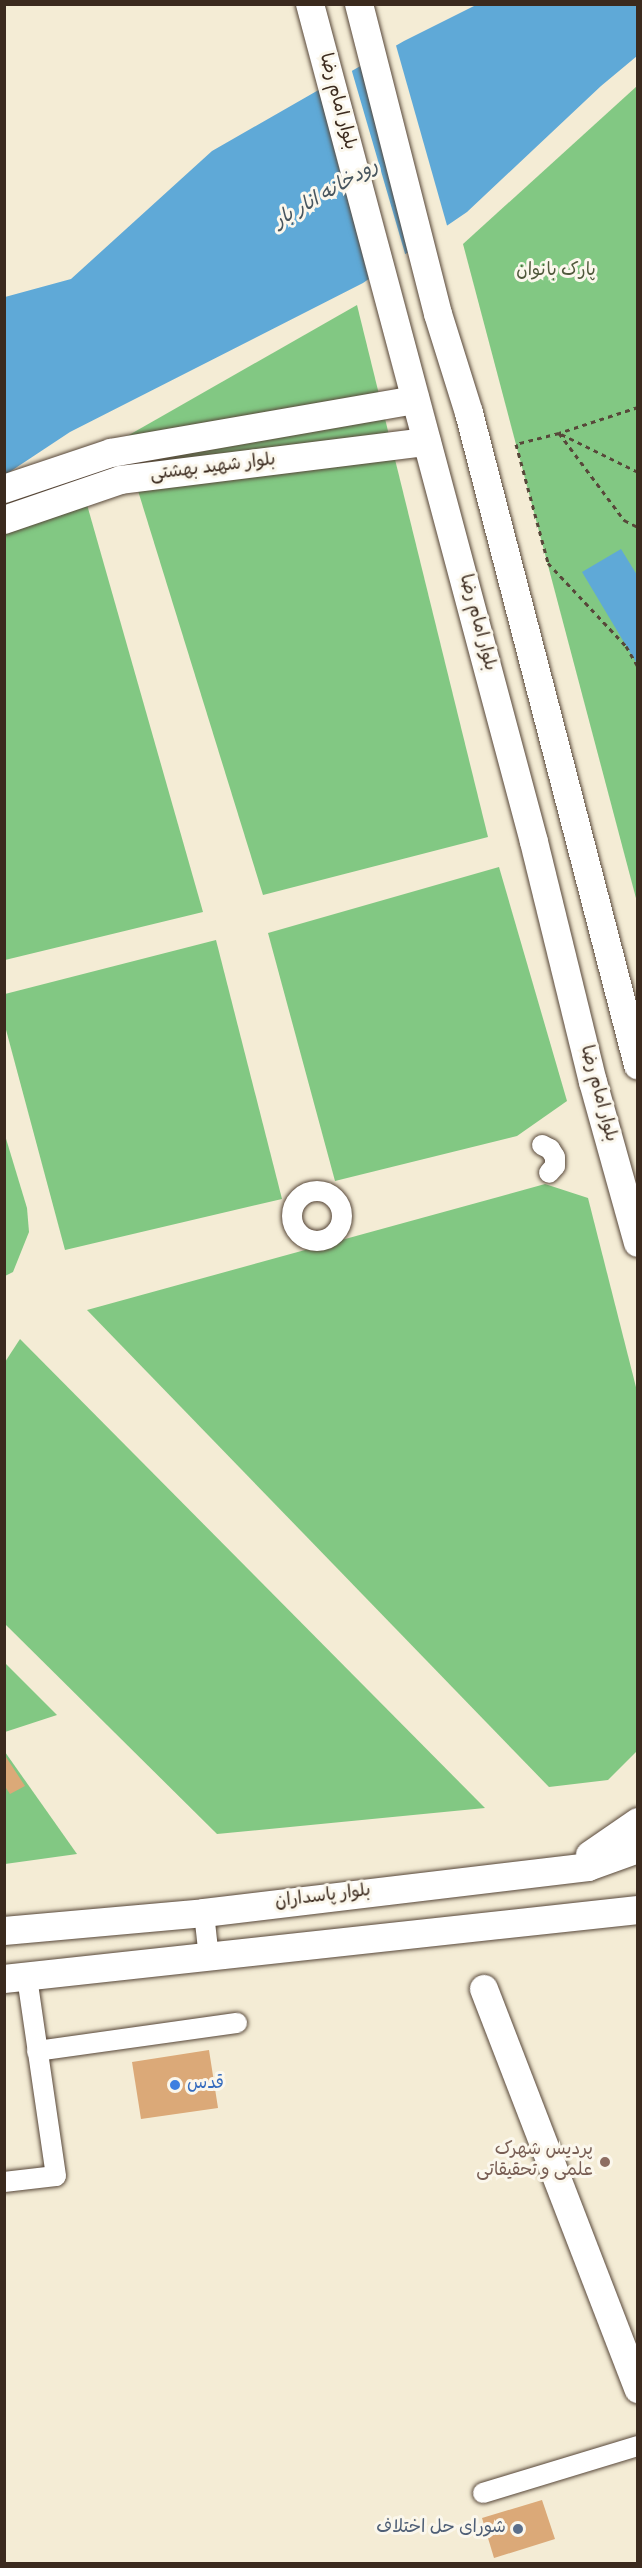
<!DOCTYPE html>
<html>
<head>
<meta charset="utf-8">
<style>
  body { margin:0 }
  #map { position:relative; width:642px; height:2568px; overflow:hidden; background:#f4ecd5; font-family:"Gochi Hand","Playpen Sans Arabic",sans-serif }
  div>[style] { position:absolute }
  [style*='--x'] { left:calc(var(--x)*1px); top:calc(var(--y)*1px); width:calc(var(--w)*1px); rotate:calc(var(--a)*1deg) }
  .green>* { inset:0; background:#82c883 }
  .water>* { inset:0; background:#5fa9d7 }
  .pier>* { inset:0; background:#f4ecd5 }
  .building>* { inset:0; background:#dba978 }
  .path>* { height:3px; margin-top:-1.5px; transform-origin:0; background:repeating-linear-gradient(90deg,#574739 0 4.5px,transparent 0 9px) }
  .roads { filter:drop-shadow(0 0 2px #574739) drop-shadow(0 0 2px #574739) }
  .street>* { height:20px; margin:-10px; padding:0 10px; transform-origin:10px; border-radius:10px; background:#fff }
  .street>.ring { margin:-10px; padding:0; box-sizing:content-box; background:none; border:20px solid #fff; border-radius:50% }
  .secondary>* { height:28px; margin:-14px; padding:0 14px; transform-origin:14px; border-radius:14px; background:#fff }
  .dots>* { width:16px; height:16px; translate:-50% -50%; box-sizing:border-box; border:3px solid #fbf7ec; border-radius:50% }
  span { translate:-50% -50%; white-space:nowrap; text-align:center; line-height:1.15; -webkit-text-stroke:6px #fbf7ec; paint-order:stroke }
  .street-label { font-size:18px; color:#3b2a1e }
  .park-label { font-size:18px; color:#50593c }
  .shop-label { font-size:18px; color:#366cbe }
  .left { translate:0 -50%; text-align:left }
  .education-label { font-size:18px; color:#785e54 }
  .right { translate:-100% -50%; text-align:right }
  .service-label { font-size:18px; color:#4e5e75 }
  .water-label { font-size:20px; color:#48565f; font-style:italic }
  .frame { position:absolute; inset:0; border:6px solid #3b2a1e; pointer-events:none }
</style>
</head>
<body>
<div id="map">
  <div class="green">
    <i style="clip-path:polygon(637px 86px,637px 902px,463px 244px)"></i>
    <i style="clip-path:polygon(357px 305px,488px 837px,263px 895px,122px 439px)"></i>
    <i style="clip-path:polygon(74px 459px,203px 912px,5px 960px,5px 504px)"></i>
    <i style="clip-path:polygon(499px 867px,567px 1101px,517px 1136px,335px 1181px,268px 933px)"></i>
    <i style="clip-path:polygon(216px 940px,282px 1199px,65px 1250px,5px 1026px,5px 994px)"></i>
    <i style="clip-path:polygon(4px 1132px,27px 1208px,29px 1232px,13px 1272px,5px 1276px)"></i>
    <i style="clip-path:polygon(545px 1184px,588px 1198px,638px 1395px,637px 1751px,608px 1780px,549px 1787px,87px 1310px)"></i>
    <i style="clip-path:polygon(20px 1339px,485px 1808px,217px 1834px,5px 1624px,5px 1362px)"></i>
    <i style="clip-path:polygon(5px 1663px,57px 1715px,5px 1732px)"></i>
    <i style="clip-path:polygon(5px 1752px,77px 1854px,5px 1864px)"></i>
  </div>
  <div class="water">
    <i style="clip-path:polygon(476px 5px,637px 5px,637px 56px,601px 86px,467px 212px,363px 283px,70px 432px,5px 475px,5px 297px,71px 279px,212px 151px,404px 41px)"></i>
    <i style="clip-path:polygon(621px 549px,637px 575px,637px 664px,582px 572px)"></i>
  </div>
  <div class="pier">
    <i style="clip-path:polygon(395px 42px,448px 229px,419px 248px,366px 59px)"></i>
    <i style="clip-path:polygon(351px 68px,406px 257px,375px 279px,320px 86px)"></i>
  </div>
  <div class="building">
    <i style="clip-path:polygon(4px 1754px,25px 1786px,10px 1794px,4px 1785px)"></i>
    <i style="clip-path:polygon(209px 2050px,218px 2108px,141px 2119px,132px 2062px)"></i>
    <i style="clip-path:polygon(542px 2500px,555px 2539px,494px 2558px,482px 2518px)"></i>
  </div>
  <div class="path">
    <i style="--x:638;--y:407;--w:83;--a:161.8"></i>
    <i style="--x:559;--y:433;--w:109;--a:53.2"></i>
    <i style="--x:624;--y:520;--w:16;--a:27"></i>
    <i style="--x:638;--y:472;--w:88;--a:-153.7"></i>
    <i style="--x:559;--y:433;--w:44;--a:165.7"></i>
    <i style="--x:516;--y:444;--w:123;--a:74.9"></i>
    <i style="--x:548;--y:563;--w:114;--a:46.8"></i>
    <i style="--x:626;--y:646;--w:24;--a:60"></i>
  </div>
  <div class="roads">
    <div class="street">
      <i style="--x:542;--y:1145;--w:9;--a:27"></i>
      <i style="--x:550;--y:1149;--w:9;--a:58"></i>
      <i style="--x:555;--y:1157;--w:9;--a:90"></i>
      <i style="--x:555;--y:1166;--w:9;--a:131"></i>
      <i class="ring" style="left:292px;top:1191px;width:30px;height:30px"></i>
      <i style="--x:204;--y:1913;--w:45;--a:83.7"></i>
      <i style="--x:37;--y:2051;--w:202;--a:-8"></i>
      <i style="--x:4;--y:2182;--w:52;--a:-6.6"></i>
      <i style="--x:56;--y:2176;--w:201;--a:-98.3"></i>
      <i style="--x:483;--y:2493;--w:162;--a:-16.9"></i>
    </div>
    <div class="secondary">
      <i style="--x:310;--y:4;--w:867;--a:75.03"></i>
      <i style="--x:534;--y:842;--w:247;--a:76.2"></i>
      <i style="--x:593;--y:1082;--w:167;--a:74.4"></i>
      <i style="--x:359;--y:4;--w:320;--a:75.7"></i>
      <i style="--x:438;--y:314;--w:104;--a:72.6"></i>
      <i style="--x:469;--y:413;--w:674;--a:75.47"></i>
      <i style="--x:4;--y:489;--w:113;--a:-18.6"></i>
      <i style="--x:111;--y:453;--w:309;--a:-9.9"></i>
      <i style="--x:4;--y:520;--w:124;--a:-18.9"></i>
      <i style="--x:121;--y:480;--w:308;--a:-7.1"></i>
      <i style="--x:590;--y:1855;--w:58;--a:-34.5"></i>
      <i style="--x:4;--y:1931;--w:201;--a:-5.1"></i>
      <i style="--x:204;--y:1913;--w:387;--a:-6.8"></i>
      <i style="--x:588;--y:1867;--w:53;--a:-19.8"></i>
      <i style="--x:4;--y:1979;--w:638;--a:-6.21"></i>
      <i style="--x:484;--y:1989;--w:429;--a:68.9"></i>
    </div>
  </div>
  <div class="dots">
    <i style="left:175px;top:2085px;background:#3f7fe0"></i>
    <i style="left:605px;top:2162px;background:#8d6e63"></i>
    <i style="left:518px;top:2529px;background:#5c6f8a"></i>
  </div>
  <div class="street-label">
    <span style="left:336px;top:102px;rotate:75deg">بلوار امام رضا</span>
    <span style="left:213px;top:469px;rotate:-7deg">بلوار شهید بهشتی</span>
    <span style="left:476px;top:623px;rotate:75deg">بلوار امام رضا</span>
    <span style="left:597px;top:1094px;rotate:75deg">بلوار امام رضا</span>
    <span style="left:323px;top:1898px;rotate:-7deg">بلوار پاسداران</span>
  </div>
  <div class="park-label">
    <span style="left:556px;top:272px">پارک بانوان</span>
  </div>
  <div class="shop-label">
    <span class="left" style="left:187px;top:2085px">قدس</span>
  </div>
  <div class="education-label">
    <span class="right" style="left:593px;top:2162px">پردیس شهرک<br>علمی و تحقیقاتی</span>
  </div>
  <div class="service-label">
    <span class="right" style="left:506px;top:2529px">شورای حل اختلاف</span>
  </div>
  <div class="water-label">
    <span style="left:327px;top:195px;rotate:-30deg">رودخانه انار بار</span>
  </div>
  <div class="frame"></div>
</div>
</body>
</html>
